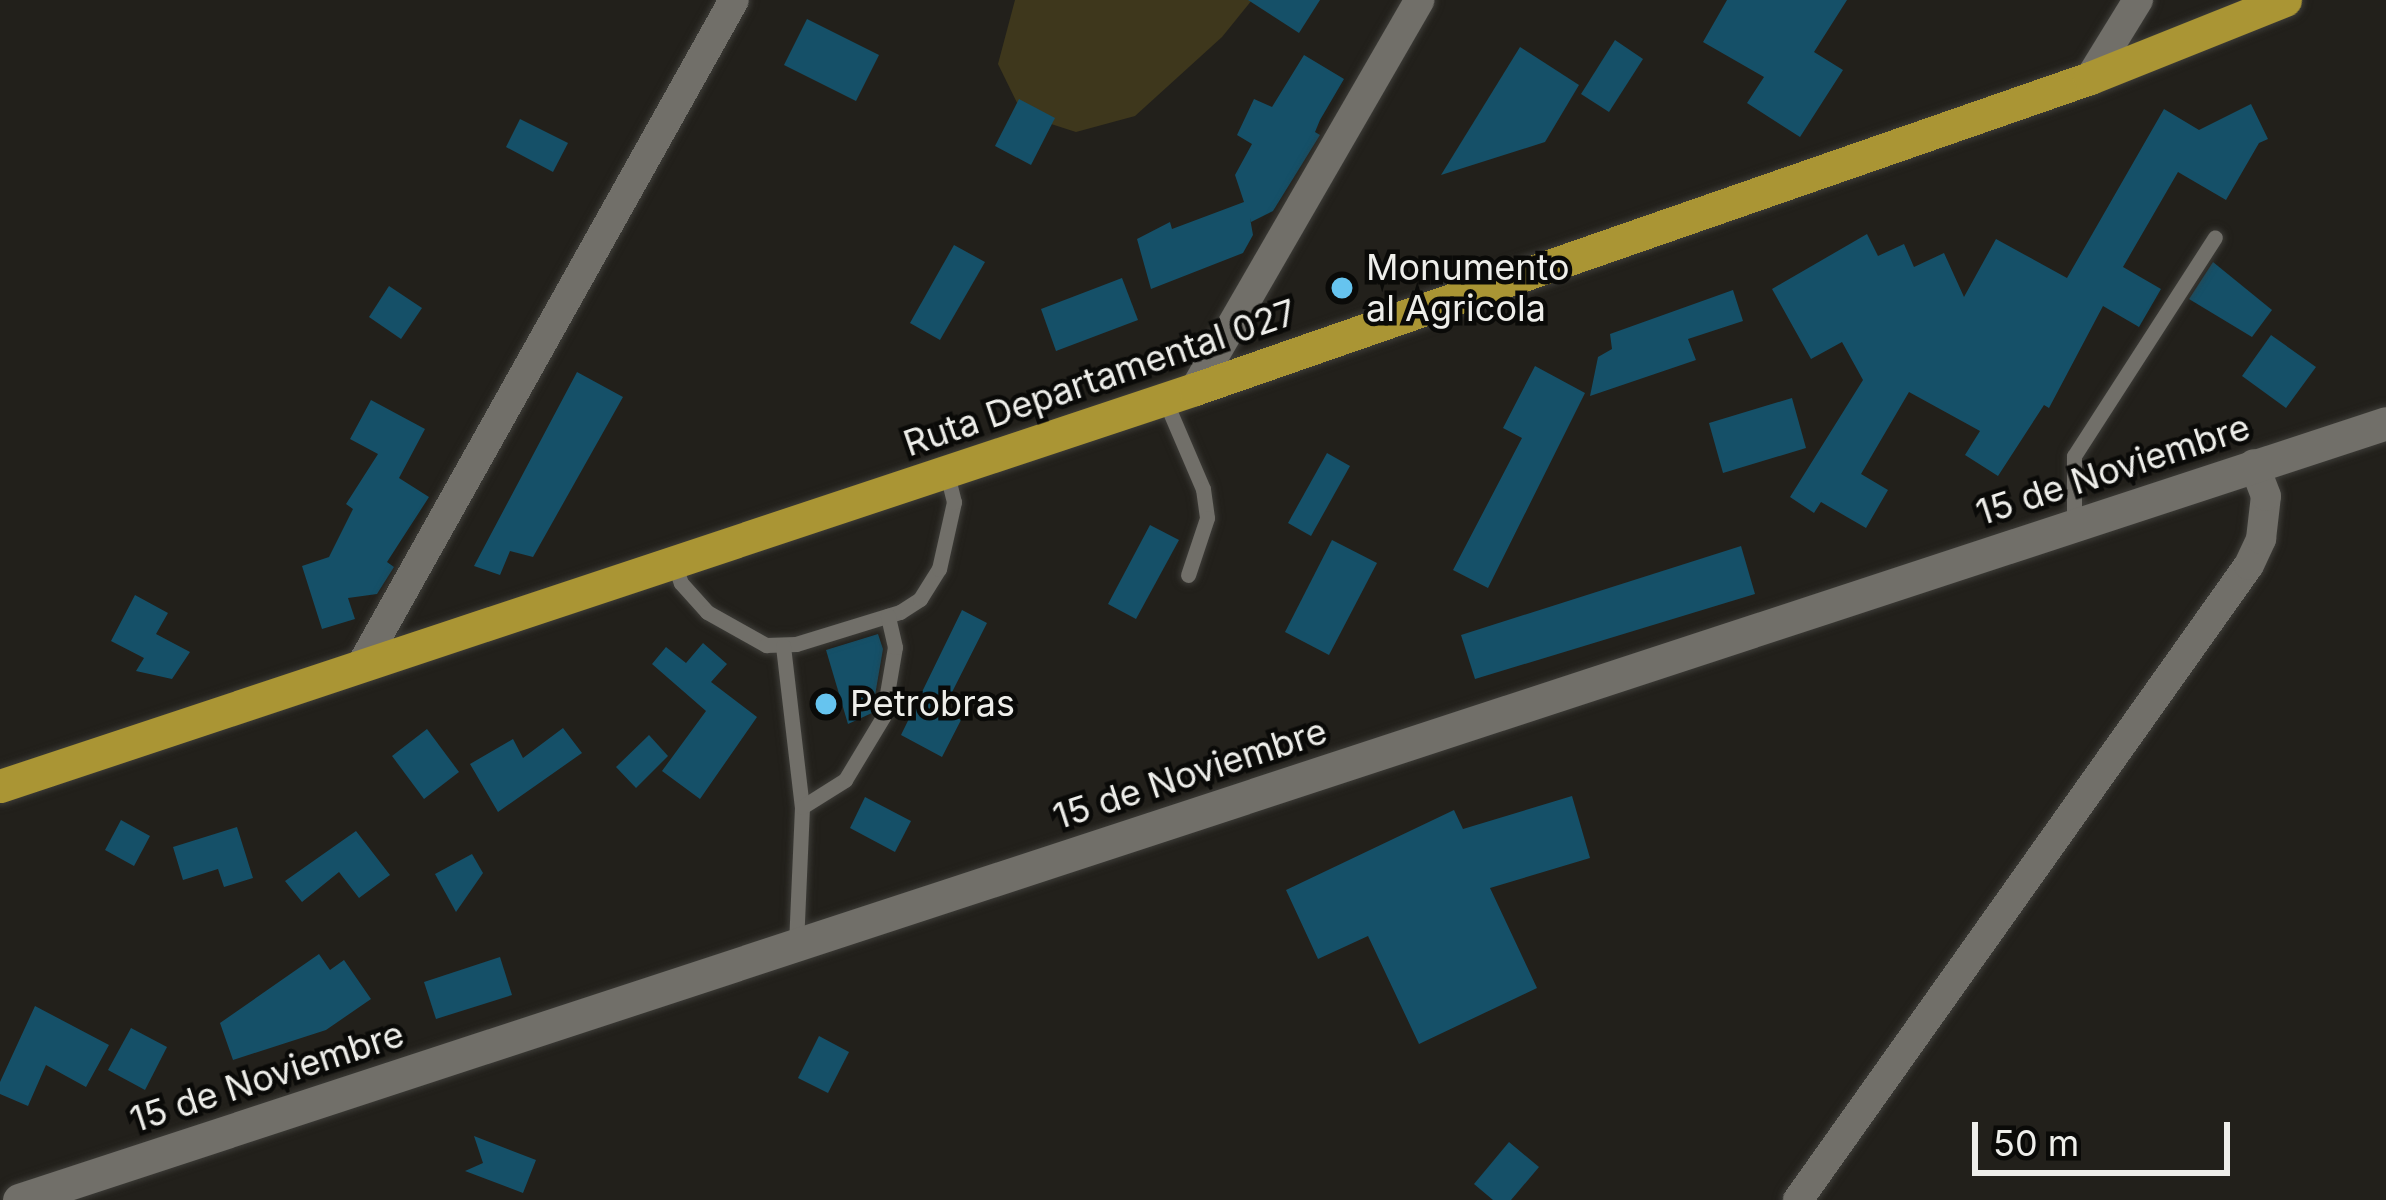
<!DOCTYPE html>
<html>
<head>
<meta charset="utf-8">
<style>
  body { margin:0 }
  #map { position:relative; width:2386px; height:1200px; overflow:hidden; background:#22201b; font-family:Inter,sans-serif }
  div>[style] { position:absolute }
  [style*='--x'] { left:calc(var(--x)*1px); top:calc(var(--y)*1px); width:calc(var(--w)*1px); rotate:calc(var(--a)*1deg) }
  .green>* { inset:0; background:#3e371c }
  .building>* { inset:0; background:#155068 }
  .roads { filter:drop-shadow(0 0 3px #3d3c38) drop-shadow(0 0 3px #3d3c38) }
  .service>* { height:15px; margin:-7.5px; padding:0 7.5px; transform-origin:7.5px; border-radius:7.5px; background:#716f69 }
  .minor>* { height:30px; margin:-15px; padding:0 15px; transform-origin:15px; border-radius:15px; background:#716f69 }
  .tertiary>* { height:33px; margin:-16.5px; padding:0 16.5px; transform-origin:16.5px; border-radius:16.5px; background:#716f69 }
  .primary>* { height:33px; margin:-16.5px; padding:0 16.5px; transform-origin:16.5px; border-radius:16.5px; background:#aa9534 }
  .dots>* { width:33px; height:33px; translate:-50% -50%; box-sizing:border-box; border:6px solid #0a0a08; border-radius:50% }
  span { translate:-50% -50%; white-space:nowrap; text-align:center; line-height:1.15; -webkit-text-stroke:9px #0a0a08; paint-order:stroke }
  .poi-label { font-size:36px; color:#eeeeea }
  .left { translate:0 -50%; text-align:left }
  .street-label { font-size:36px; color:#eeeeea }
  .scale { position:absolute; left:1972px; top:1122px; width:258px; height:54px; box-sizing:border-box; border:6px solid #eeeeea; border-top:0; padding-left:15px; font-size:36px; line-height:42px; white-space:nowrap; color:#eeeeea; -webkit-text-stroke:9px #0a0a08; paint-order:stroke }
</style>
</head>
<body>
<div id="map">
  <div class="green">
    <i style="clip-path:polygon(1015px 0,1252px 0,1222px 37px,1135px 116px,1076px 132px,1023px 115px,998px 64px)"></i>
  </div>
  <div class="building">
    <i style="clip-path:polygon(1248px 0,1320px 0,1299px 33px)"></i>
    <i style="clip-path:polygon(1727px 0,1847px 0,1814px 52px,1843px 70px,1800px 137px,1747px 103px,1764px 77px,1703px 42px)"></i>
    <i style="clip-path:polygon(807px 19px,879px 55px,856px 101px,784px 65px)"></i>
    <i style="clip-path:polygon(1615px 40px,1643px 59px,1609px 112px,1581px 94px)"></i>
    <i style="clip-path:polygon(1520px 47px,1579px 85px,1545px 142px,1441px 175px)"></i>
    <i style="clip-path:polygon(1304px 55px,1344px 79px,1320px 120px,1315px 132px,1320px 135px,1273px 211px,1251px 222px,1250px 218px,1253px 235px,1243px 253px,1151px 289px,1137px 239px,1170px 222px,1172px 229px,1244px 202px,1235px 175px,1252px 144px,1237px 135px,1254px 99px,1272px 107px)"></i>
    <i style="clip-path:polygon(1019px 99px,1055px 118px,1031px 165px,995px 146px)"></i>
    <i style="clip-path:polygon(2251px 104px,2268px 139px,2259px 143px,2226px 200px,2178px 172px,2123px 267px,2161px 289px,2139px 327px,2103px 306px,2049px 408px,2044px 405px,1998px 476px,1965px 455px,1980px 431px,1909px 392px,1861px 474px,1888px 490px,1866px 528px,1821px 502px,1814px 513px,1790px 497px,1863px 380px,1842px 342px,1811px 359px,1772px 289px,1867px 234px,1878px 256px,1904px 244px,1914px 267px,1944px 253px,1964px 297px,1996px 239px,2067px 278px,2164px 109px,2199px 130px)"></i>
    <i style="clip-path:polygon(520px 119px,568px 143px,553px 172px,506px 147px)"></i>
    <i style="clip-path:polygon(954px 245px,985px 262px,940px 340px,910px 323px)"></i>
    <i style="clip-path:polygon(2213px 262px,2272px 310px,2252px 337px,2189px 299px)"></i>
    <i style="clip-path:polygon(1122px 278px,1138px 320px,1056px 351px,1041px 309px)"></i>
    <i style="clip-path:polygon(389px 286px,422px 308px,401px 339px,369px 317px)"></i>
    <i style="clip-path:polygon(1733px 290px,1743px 321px,1688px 339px,1696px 360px,1590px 396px,1598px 357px,1612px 349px,1610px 334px)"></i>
    <i style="clip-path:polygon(2271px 335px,2316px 367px,2286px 408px,2242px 376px)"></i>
    <i style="clip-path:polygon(1535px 366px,1585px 393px,1488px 588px,1453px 570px,1522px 438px,1503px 428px)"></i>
    <i style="clip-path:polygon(577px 372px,623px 397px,533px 557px,510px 551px,500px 575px,474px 566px)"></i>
    <i style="clip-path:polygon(1792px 398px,1806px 448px,1723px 473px,1709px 423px)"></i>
    <i style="clip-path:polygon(371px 400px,425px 429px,399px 478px,429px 497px,387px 562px,394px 567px,377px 594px,348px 598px,355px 619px,322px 629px,302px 566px,329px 557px,353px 509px,346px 504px,378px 454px,350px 439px)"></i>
    <i style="clip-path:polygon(1327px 453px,1350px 466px,1311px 536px,1288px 523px)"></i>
    <i style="clip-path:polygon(1150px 525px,1179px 540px,1136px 619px,1108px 604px)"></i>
    <i style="clip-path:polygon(1332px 540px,1377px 563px,1329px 655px,1285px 632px)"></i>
    <i style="clip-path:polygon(1741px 546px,1755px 594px,1475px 679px,1461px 635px)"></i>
    <i style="clip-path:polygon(135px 595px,168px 613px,156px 634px,190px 652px,172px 679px,136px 671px,144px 658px,111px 641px)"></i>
    <i style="clip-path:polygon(962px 610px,987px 623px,943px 710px,961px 720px,942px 757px,901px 735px)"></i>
    <i style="clip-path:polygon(878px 634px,883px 649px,872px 713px,848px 724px,826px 650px)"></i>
    <i style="clip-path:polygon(703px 643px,727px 664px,711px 682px,757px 717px,700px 799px,662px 771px,706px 711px,652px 664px,666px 647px,686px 663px)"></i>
    <i style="clip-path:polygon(563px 728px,582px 753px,498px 812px,470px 764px,513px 739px,523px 758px)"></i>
    <i style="clip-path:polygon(427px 729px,459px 772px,424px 799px,392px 756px)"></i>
    <i style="clip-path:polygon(649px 735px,668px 756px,636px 788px,616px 767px)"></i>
    <i style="clip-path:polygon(1572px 796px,1590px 858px,1490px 888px,1537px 988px,1419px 1044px,1368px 936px,1318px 959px,1286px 890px,1454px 810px,1463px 829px)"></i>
    <i style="clip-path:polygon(865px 797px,911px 821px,895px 852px,850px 828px)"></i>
    <i style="clip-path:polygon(121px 820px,150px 836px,134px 866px,105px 850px)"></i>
    <i style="clip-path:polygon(237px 827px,253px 878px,224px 887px,218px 869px,183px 880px,173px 847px)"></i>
    <i style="clip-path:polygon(356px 831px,390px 875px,359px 898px,339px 872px,302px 902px,285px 881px)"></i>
    <i style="clip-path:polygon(472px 854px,483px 873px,456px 912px,435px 874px)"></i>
    <i style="clip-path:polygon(319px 954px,330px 970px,344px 960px,371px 999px,326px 1030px,233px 1060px,220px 1023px)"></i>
    <i style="clip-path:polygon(500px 957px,512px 995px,436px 1019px,424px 982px)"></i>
    <i style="clip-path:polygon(35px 1006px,109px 1045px,86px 1087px,46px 1065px,28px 1106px,0 1094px,0 1082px)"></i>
    <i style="clip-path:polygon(131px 1028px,167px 1047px,145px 1090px,108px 1070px)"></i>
    <i style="clip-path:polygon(819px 1036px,849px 1052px,828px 1093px,798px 1078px)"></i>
    <i style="clip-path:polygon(474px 1136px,536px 1160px,523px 1193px,465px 1171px,483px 1163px)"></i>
    <i style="clip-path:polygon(1509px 1142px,1539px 1167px,1511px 1200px,1493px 1200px,1474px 1184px)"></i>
  </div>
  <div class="roads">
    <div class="service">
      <i style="--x:1164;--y:398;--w:99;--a:66.8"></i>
      <i style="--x:1203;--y:489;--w:29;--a:82"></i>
      <i style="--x:1207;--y:518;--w:60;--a:108.4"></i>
      <i style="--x:2074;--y:524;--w:68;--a:-90"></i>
      <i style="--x:2074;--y:456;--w:260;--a:-57.2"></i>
      <i style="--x:674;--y:562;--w:22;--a:72"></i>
      <i style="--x:681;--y:583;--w:39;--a:48"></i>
      <i style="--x:707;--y:612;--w:68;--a:29.2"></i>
      <i style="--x:766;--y:645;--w:30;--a:-2"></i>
      <i style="--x:796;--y:644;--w:109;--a:-17.1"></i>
      <i style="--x:900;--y:612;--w:24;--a:-33"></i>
      <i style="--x:920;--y:599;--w:36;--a:-58"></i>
      <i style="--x:939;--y:569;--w:69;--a:-77.4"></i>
      <i style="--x:954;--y:502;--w:32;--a:-104"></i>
      <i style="--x:783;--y:646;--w:162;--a:83.3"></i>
      <i style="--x:802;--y:807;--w:137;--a:92.5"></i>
      <i style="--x:802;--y:807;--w:51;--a:-32.1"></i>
      <i style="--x:845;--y:780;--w:74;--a:-58.9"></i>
      <i style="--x:883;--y:717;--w:71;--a:-80.3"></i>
      <i style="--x:895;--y:647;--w:32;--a:-103"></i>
    </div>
    <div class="minor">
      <i style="--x:2090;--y:78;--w:92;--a:-58.4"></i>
      <i style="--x:1195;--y:389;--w:449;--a:-60"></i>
      <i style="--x:361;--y:666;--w:763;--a:-60.75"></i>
      <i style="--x:1798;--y:1200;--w:779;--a:-54.62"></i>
      <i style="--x:2249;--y:565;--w:29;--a:-65"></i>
      <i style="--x:2261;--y:539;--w:43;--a:-83.4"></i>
      <i style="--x:2266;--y:496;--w:34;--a:-111"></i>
    </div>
    <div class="tertiary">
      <i style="--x:19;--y:1200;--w:2491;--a:-18.17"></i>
    </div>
    <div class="primary">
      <i style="--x:0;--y:786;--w:1259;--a:-18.38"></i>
      <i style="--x:1195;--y:389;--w:947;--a:-19.16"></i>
      <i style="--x:2090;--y:78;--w:210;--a:-21.8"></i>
    </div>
  </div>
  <div class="dots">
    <i style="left:1342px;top:288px;background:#66c4ef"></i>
    <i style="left:826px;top:704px;background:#66c4ef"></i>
  </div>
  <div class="poi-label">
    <span class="left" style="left:1366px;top:288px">Monumento<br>al Agricola</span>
    <span class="left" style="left:850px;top:704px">Petrobras</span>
  </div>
  <div class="street-label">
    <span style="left:1100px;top:378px;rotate:-19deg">Ruta Departamental 027</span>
    <span style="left:2113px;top:470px;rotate:-18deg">15 de Noviembre</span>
    <span style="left:1190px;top:774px;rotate:-18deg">15 de Noviembre</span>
    <span style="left:267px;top:1077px;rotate:-18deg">15 de Noviembre</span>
  </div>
  <div class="scale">50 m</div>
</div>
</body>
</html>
